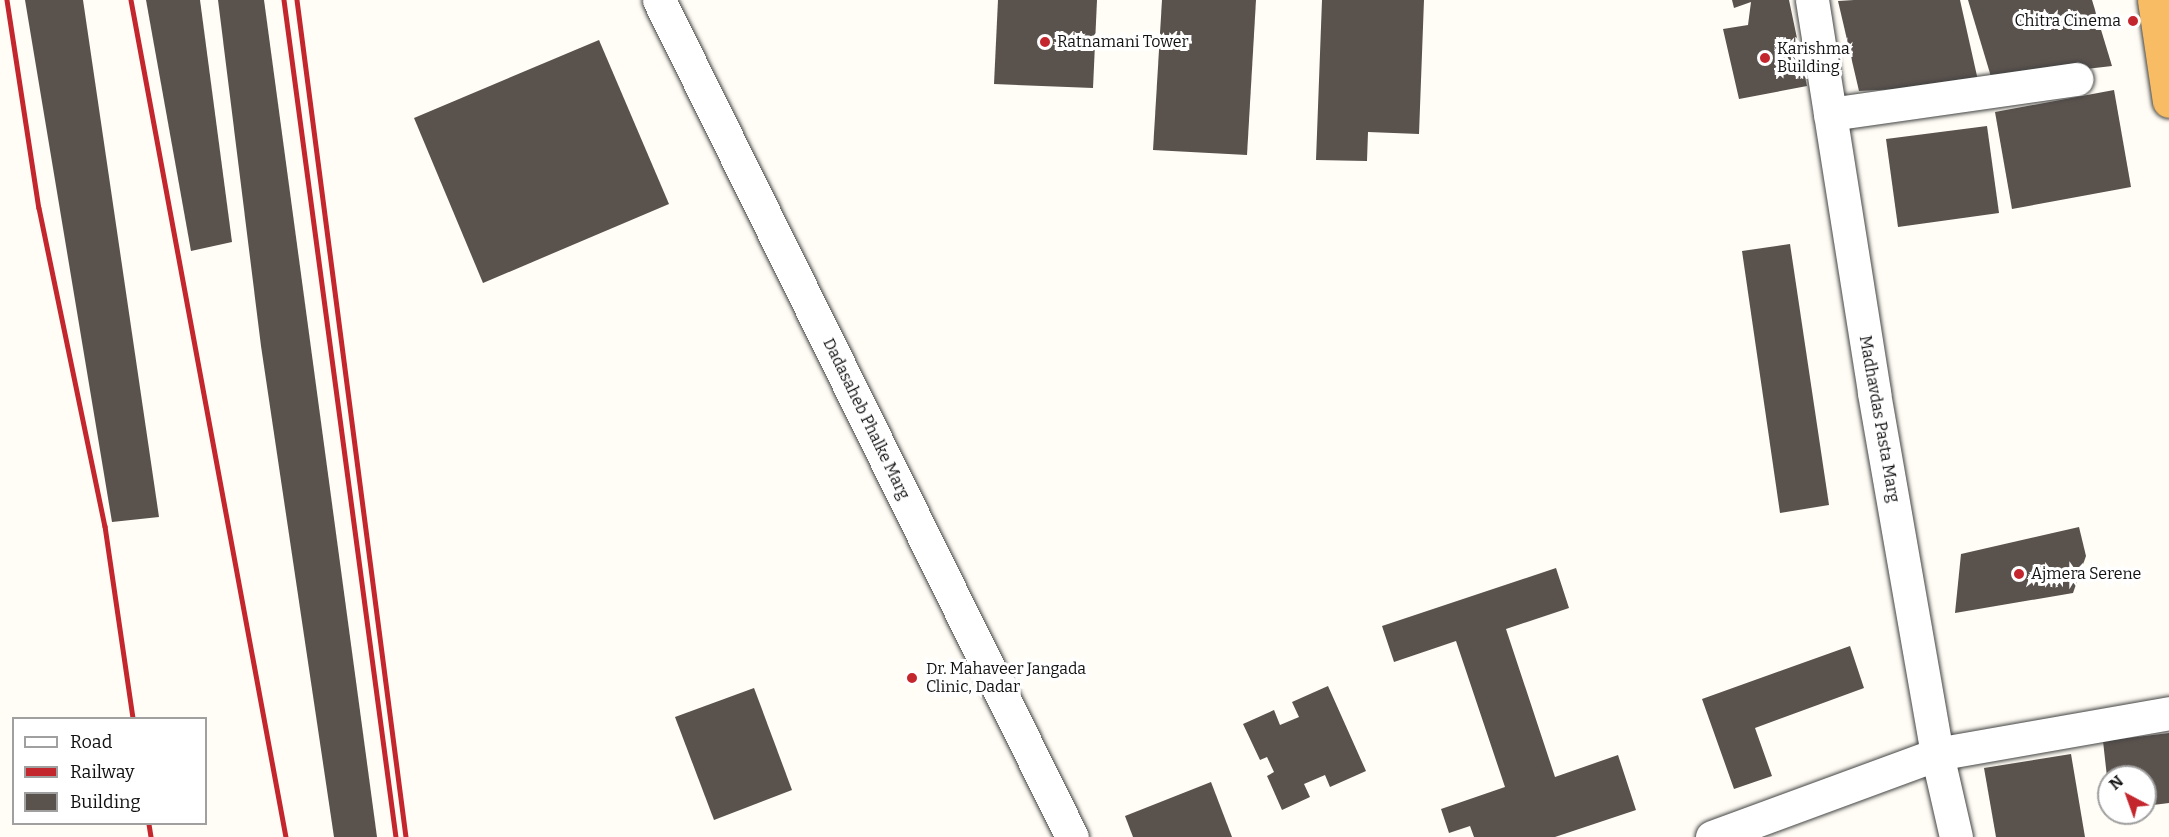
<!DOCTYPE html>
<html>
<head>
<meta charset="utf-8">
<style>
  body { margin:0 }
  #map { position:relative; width:2169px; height:837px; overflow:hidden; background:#fffdf5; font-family:Bitter,serif }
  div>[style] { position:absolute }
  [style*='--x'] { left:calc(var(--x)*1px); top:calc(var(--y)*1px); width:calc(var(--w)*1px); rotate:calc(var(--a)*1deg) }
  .building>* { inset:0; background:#5a524d }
  .roads { filter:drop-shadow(0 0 2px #444) drop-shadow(0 0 2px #444) }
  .minor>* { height:33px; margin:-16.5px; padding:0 16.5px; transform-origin:16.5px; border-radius:16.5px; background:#fff }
  .tertiary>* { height:33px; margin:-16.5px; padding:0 16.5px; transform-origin:16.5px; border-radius:16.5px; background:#fff }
  .trunk>* { height:33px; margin:-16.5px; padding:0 16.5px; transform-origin:16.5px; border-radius:16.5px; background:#f7bc64 }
  .rail>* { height:4.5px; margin:-2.25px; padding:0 2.25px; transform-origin:2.25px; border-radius:2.25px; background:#c4262e }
  .dots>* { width:16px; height:16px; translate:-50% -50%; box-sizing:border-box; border:3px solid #fff; border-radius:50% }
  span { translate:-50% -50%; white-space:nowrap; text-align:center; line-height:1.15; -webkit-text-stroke:6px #fff; paint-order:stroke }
  .poi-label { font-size:16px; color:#111 }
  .right { translate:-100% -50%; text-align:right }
  .left { translate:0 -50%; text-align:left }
  .street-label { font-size:16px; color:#111 }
  .legend { position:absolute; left:12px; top:717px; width:195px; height:108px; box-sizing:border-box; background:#fff; border:2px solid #a0a0a0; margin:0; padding:8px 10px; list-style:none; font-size:18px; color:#111 }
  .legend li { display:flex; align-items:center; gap:12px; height:30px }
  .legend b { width:30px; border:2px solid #a0a0a0 }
  .north { position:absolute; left:2097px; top:765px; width:60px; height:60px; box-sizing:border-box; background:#fff; border:2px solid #a0a0a0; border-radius:50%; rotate:319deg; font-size:16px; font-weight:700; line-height:24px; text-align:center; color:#111 }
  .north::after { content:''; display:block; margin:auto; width:21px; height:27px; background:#c4262e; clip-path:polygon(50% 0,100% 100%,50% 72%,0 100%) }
</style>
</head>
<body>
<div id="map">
  <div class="building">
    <i style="clip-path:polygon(25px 0,83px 0,159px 517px,112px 522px)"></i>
    <i style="clip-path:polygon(146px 0,200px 0,232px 242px,191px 251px)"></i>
    <i style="clip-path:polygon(218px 0,264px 0,377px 837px,334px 837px,261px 346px)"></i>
    <i style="clip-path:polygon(998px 0,1097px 0,1093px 88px,994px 84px)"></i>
    <i style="clip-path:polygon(1162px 0,1256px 0,1247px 155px,1153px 150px)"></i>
    <i style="clip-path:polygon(1322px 0,1424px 0,1419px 134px,1368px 132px,1367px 161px,1316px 160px)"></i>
    <i style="clip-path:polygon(1732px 0,1789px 0,1807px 86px,1739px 99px,1723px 29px,1748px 25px,1751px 2px,1734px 8px)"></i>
    <i style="clip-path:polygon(1854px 0,1960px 0,1979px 85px,1859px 91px,1838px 1px)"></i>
    <i style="clip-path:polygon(1968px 0,2092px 0,2112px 66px,1992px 80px)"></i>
    <i style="clip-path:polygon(599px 40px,669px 204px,483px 283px,414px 118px)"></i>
    <i style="clip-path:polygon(2114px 90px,2131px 187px,2012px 209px,1995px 112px)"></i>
    <i style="clip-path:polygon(1987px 126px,1999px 213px,1898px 227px,1886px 139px)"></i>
    <i style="clip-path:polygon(1790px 244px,1829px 505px,1780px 513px,1742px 251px)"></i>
    <i style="clip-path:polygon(2079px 527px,2086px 556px,2073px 593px,1955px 613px,1961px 554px)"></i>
    <i style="clip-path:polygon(1556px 568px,1569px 608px,1506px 629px,1555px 777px,1618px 755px,1636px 810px,1555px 837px,1474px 837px,1470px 826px,1449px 833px,1441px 809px,1505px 787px,1456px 641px,1394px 662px,1382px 626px)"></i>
    <i style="clip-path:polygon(1850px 646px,1864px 688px,1755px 728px,1772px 776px,1734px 789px,1702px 699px)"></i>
    <i style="clip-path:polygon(1328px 686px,1366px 771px,1330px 787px,1325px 775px,1304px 784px,1310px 797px,1282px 810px,1267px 776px,1274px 772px,1267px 757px,1260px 760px,1243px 724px,1274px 710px,1280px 725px,1299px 717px,1292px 702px)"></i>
    <i style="clip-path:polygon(754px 688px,792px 790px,714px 820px,675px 717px)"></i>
    <i style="clip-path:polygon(2169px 733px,2169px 803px,2145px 806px,2145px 777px,2107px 777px,2103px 741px)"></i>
    <i style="clip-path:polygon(2071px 754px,2085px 837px,1996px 837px,1984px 768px)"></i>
    <i style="clip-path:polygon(1211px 782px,1232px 837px,1133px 837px,1125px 816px)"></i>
  </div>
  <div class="roads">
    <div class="minor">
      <i style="--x:1812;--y:0;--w:398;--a:81"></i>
      <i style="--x:1874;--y:393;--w:366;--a:80.1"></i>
      <i style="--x:1937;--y:754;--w:85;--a:77.1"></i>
      <i style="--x:1830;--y:114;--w:249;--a:-8.1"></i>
      <i style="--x:1712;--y:837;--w:240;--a:-20.2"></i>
      <i style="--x:1937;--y:754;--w:236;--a:-10"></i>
    </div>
    <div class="tertiary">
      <i style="--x:659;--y:0;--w:933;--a:63.74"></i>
    </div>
    <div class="trunk">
      <i style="--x:2154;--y:0;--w:102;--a:81.6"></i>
    </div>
  </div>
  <div class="rail">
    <i style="--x:7;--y:0;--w:210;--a:81.3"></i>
    <i style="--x:39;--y:208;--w:325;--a:78.3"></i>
    <i style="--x:105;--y:526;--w:194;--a:81.7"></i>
    <i style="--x:131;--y:0;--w:851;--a:79.51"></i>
    <i style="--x:284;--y:0;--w:844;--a:82.38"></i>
    <i style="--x:297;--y:0;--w:844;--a:82.58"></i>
    <i style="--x:149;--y:824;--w:13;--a:81"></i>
  </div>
  <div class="dots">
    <i style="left:2133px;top:21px;background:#c4262e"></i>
    <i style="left:1045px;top:42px;background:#c4262e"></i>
    <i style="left:1765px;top:58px;background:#c4262e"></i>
    <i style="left:2019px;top:574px;background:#c4262e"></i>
    <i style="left:912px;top:678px;background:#c4262e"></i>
  </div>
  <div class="poi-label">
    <span class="right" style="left:2121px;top:21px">Chitra Cinema</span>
    <span class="left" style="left:1057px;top:42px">Ratnamani Tower</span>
    <span class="left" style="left:1777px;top:58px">Karishma<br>Building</span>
    <span class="left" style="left:2031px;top:574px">Ajmera Serene</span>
    <span class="left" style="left:926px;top:678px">Dr. Mahaveer Jangada<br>Clinic, Dadar</span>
  </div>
  <div class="street-label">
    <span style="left:866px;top:419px;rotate:64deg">Dadasaheb Phalke Marg</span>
    <span style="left:1879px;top:419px;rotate:80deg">Madhavdas Pasta Marg</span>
  </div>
  <ul class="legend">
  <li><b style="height:8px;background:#fff"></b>Road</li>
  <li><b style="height:8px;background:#c4262e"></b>Railway</li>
  <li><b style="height:16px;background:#5a524d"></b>Building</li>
  </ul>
  <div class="north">N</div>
</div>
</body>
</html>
